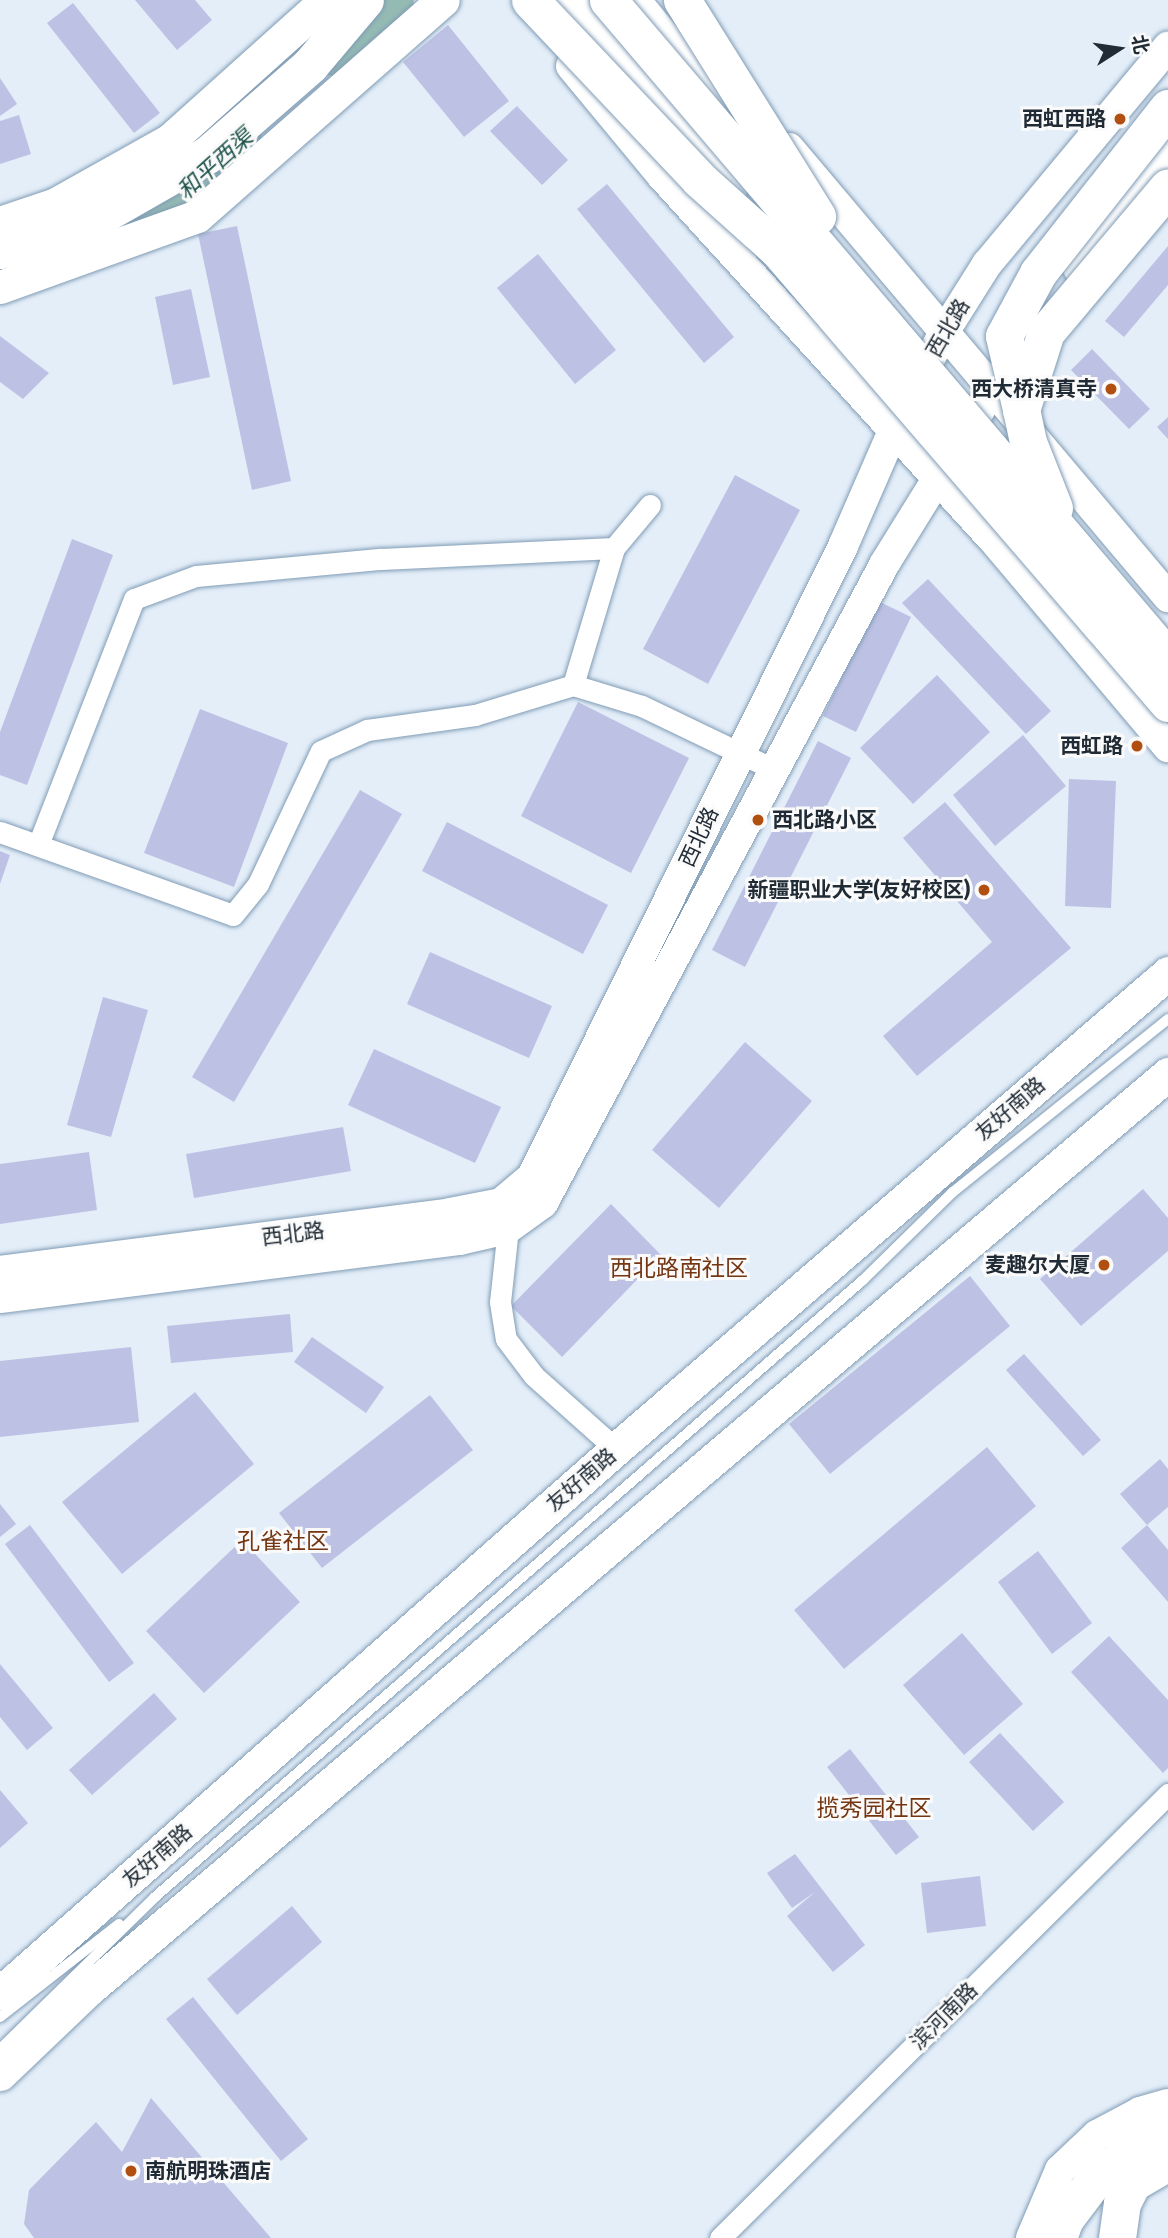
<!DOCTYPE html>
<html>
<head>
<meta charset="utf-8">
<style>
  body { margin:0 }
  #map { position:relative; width:1168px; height:2238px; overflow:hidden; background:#e3eef9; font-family:"Fira Sans Condensed","Noto Sans SC",sans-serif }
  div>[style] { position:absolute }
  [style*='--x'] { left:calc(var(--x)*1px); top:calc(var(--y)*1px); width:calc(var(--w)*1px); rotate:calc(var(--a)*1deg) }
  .river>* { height:44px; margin:-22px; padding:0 22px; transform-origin:22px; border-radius:22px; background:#94bbb3 }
  .building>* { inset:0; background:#bdc2e4 }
  .roads { filter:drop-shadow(0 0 2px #819cb5) drop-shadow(0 0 2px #819cb5) }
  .lane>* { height:10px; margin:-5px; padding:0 5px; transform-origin:5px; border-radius:5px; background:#fff }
  .street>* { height:21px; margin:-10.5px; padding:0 10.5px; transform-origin:10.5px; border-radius:10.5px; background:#fff }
  .secondary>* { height:30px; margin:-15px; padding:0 15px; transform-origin:15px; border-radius:15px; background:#fff }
  .primary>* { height:33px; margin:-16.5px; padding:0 16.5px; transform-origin:16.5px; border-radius:16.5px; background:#fff }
  .highway>* { height:37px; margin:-18.5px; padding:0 18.5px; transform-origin:18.5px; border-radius:18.5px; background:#fff }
  .bridges { filter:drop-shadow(0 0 2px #819cb5) drop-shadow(0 0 2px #819cb5) }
  .highway-bridge>* { height:37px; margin:-18.5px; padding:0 18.5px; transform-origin:18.5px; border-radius:18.5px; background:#fff }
  .dots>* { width:19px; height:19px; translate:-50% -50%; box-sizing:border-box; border:4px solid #fafafa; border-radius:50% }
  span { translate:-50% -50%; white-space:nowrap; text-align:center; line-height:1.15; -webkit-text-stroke:6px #fafafa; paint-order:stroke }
  .poi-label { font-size:21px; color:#202b35; font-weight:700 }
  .right { translate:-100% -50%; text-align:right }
  .left { translate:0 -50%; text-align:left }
  .street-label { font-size:21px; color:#202b35 }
  .water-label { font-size:23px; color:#1b5149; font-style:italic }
  .neighbourhood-label { font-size:23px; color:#743511 }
  .north { position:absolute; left:1084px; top:14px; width:70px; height:70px; -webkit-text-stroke:5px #fafafa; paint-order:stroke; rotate:78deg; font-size:19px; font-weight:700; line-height:28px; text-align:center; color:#202b35 }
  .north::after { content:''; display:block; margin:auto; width:24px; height:32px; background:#202b35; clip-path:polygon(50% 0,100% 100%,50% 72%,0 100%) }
</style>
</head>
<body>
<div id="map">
  <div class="river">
    <i style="--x:334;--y:54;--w:79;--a:-43"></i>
    <i style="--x:76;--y:244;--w:31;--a:-17"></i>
    <i style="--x:106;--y:235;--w:84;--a:-26.9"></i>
    <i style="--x:181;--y:197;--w:81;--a:-43"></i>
  </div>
  <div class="building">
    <i style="clip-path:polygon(135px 0,195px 0,212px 20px,177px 50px)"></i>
    <i style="clip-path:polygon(73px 3px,160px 113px,134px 133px,47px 23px)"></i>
    <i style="clip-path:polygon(448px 25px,509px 101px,464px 137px,403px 62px)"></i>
    <i style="clip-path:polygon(0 78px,17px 104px,0 116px)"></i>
    <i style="clip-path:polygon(517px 106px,568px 160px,542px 185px,490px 131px)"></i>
    <i style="clip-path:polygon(19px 115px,31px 154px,0 164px,0 121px)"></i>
    <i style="clip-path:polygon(607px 184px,734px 337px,704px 363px,577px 209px)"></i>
    <i style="clip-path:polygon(237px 226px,291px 481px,252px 490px,198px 234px)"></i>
    <i style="clip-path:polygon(1168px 246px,1168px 285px,1124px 337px,1105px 321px)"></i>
    <i style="clip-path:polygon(538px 254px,616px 350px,575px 384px,497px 288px)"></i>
    <i style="clip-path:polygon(191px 289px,210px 377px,173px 385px,155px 297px)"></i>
    <i style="clip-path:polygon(0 336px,49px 373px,23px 399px,0 382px)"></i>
    <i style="clip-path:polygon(1092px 349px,1150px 409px,1129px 429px,1071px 370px)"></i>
    <i style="clip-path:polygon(1168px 417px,1168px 439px,1157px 427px)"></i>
    <i style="clip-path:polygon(735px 475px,800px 510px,708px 684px,643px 649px)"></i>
    <i style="clip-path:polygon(72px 539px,113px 555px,27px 785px,0 775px,0 732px)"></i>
    <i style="clip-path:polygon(928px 579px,1051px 711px,1026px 734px,902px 603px)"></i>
    <i style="clip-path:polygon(878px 601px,911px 617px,856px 732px,823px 716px)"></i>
    <i style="clip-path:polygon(937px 675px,990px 732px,913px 804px,860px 748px)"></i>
    <i style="clip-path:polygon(578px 702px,689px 758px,631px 873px,521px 816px)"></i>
    <i style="clip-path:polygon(200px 709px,288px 743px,234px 887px,144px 853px)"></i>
    <i style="clip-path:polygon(1023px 735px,1066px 786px,995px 846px,953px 795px)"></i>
    <i style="clip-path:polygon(818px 741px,851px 758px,745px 967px,712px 950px)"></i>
    <i style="clip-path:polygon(1069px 779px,1116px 781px,1111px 908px,1065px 906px)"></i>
    <i style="clip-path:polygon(360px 790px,402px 814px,234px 1102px,192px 1077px)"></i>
    <i style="clip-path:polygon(945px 802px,1071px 948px,917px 1076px,883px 1036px,992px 942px,903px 838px)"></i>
    <i style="clip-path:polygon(447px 822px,608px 905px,583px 954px,422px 871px)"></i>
    <i style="clip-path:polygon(0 851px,10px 855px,0 884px)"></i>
    <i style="clip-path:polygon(430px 952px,552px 1006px,529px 1058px,407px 1004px)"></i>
    <i style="clip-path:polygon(103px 997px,148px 1010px,111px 1137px,67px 1125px)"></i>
    <i style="clip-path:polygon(745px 1042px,812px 1101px,719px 1208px,652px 1150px)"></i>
    <i style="clip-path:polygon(374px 1049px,501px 1107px,475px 1163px,348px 1105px)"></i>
    <i style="clip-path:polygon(343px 1127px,351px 1171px,194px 1198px,186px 1154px)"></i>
    <i style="clip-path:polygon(89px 1152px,97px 1210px,0 1224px,0 1164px)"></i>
    <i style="clip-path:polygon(1143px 1189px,1168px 1218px,1168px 1251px,1081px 1326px,1040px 1279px)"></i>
    <i style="clip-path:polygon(611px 1204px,661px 1255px,562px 1357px,511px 1306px)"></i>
    <i style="clip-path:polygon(970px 1276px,1010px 1326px,830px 1474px,789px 1424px)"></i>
    <i style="clip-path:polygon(290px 1314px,293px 1352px,171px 1363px,167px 1326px)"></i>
    <i style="clip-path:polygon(312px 1337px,384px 1387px,366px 1413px,294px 1362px)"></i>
    <i style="clip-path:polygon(131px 1347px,139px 1422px,0 1437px,0 1361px)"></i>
    <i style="clip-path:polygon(1024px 1354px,1101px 1440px,1083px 1456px,1006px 1370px)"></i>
    <i style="clip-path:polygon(195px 1392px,254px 1464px,122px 1574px,62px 1502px)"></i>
    <i style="clip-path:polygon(430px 1395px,473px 1450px,322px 1568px,279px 1513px)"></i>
    <i style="clip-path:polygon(987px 1447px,1036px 1506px,844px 1669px,794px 1610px)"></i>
    <i style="clip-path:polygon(1160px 1459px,1168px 1469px,1168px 1507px,1147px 1525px,1120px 1494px)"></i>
    <i style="clip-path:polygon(0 1504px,16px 1524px,0 1537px)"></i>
    <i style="clip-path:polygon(30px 1525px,134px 1663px,109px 1682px,5px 1544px)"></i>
    <i style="clip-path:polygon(1147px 1525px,1168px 1550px,1168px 1602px,1121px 1548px)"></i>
    <i style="clip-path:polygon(242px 1540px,300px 1602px,204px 1693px,146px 1631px)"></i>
    <i style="clip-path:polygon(1038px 1551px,1092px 1623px,1052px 1654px,998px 1582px)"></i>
    <i style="clip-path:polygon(962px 1633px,1023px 1704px,964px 1755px,903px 1685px)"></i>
    <i style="clip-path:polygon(1109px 1636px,1168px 1700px,1168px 1768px,1163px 1773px,1071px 1672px)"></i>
    <i style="clip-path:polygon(0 1664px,53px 1728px,27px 1750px,0 1717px)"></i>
    <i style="clip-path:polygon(154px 1693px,177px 1719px,92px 1795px,69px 1770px)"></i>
    <i style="clip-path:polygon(1000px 1733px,1064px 1802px,1033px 1831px,969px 1762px)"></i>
    <i style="clip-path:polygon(850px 1749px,919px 1837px,896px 1855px,827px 1767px)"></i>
    <i style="clip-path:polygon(0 1790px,28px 1823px,0 1848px)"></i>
    <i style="clip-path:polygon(795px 1854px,865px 1945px,833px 1972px,787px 1916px,815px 1892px,792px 1908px,767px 1873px)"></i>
    <i style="clip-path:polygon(980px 1876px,986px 1926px,927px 1933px,921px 1883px)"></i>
    <i style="clip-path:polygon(292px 1906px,322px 1942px,237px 2015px,207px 1979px)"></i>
    <i style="clip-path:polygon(193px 1997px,308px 2139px,281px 2161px,166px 2019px)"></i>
    <i style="clip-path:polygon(151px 2098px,271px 2238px,34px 2238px,24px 2224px,29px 2190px,96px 2122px,122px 2152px)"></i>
  </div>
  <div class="roads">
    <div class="lane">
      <i style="--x:0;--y:2017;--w:151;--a:-38"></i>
      <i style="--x:0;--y:2049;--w:217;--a:-44.4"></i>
      <i style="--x:155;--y:1897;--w:938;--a:-41.07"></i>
      <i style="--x:862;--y:1281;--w:127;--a:-44.4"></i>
      <i style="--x:953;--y:1192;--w:276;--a:-38.8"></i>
    </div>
    <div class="street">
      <i style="--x:573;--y:685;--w:143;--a:-73.3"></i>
      <i style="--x:614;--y:548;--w:56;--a:-50.1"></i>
      <i style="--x:0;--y:832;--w:247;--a:19.6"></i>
      <i style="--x:233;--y:915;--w:40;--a:-51"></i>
      <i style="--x:258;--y:884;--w:147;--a:-64.7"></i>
      <i style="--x:321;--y:751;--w:51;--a:-24.5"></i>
      <i style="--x:367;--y:730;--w:109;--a:-7.9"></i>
      <i style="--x:475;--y:715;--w:102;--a:-17"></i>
      <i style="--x:573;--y:685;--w:72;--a:16.9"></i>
      <i style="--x:642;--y:706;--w:143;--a:25.7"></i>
      <i style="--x:38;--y:845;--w:264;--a:-68.7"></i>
      <i style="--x:134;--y:599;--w:66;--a:-20.4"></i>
      <i style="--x:196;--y:576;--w:186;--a:-5.3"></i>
      <i style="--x:381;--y:559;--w:233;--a:-2.7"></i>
      <i style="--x:509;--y:1219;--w:83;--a:96.2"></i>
      <i style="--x:500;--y:1302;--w:37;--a:81"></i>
      <i style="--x:506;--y:1339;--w:46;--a:52.9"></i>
      <i style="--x:534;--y:1376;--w:110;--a:41.7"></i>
      <i style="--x:720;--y:2238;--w:631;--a:-44.74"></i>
    </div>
    <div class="secondary">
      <i style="--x:635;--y:0;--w:188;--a:50"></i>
      <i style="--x:571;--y:66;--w:143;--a:50.4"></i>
      <i style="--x:662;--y:176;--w:488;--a:47.7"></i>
      <i style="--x:991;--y:537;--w:275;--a:49.9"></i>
      <i style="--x:789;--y:148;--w:588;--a:49.83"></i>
      <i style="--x:1078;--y:268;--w:147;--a:-52.2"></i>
      <i style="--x:0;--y:1271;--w:454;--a:-7.3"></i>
      <i style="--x:450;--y:1213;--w:52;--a:-11.1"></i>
      <i style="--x:501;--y:1203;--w:40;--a:-40"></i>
      <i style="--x:532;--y:1177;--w:703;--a:-63.76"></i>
      <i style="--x:843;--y:546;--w:153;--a:-66.5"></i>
      <i style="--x:904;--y:406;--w:88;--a:-61.4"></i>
      <i style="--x:946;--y:329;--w:77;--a:-57.8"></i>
      <i style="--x:987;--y:264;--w:283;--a:-50.2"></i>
      <i style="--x:0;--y:1298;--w:464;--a:-7.2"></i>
      <i style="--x:460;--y:1240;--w:48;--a:-13.2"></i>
      <i style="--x:507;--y:1229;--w:44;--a:-35.8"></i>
      <i style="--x:543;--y:1203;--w:726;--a:-61.88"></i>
      <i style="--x:885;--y:563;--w:251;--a:-58.2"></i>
      <i style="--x:1031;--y:2238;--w:74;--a:-66.9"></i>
      <i style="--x:1060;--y:2170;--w:51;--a:-43.4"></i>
      <i style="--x:1097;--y:2135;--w:49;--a:-28.1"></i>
      <i style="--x:1140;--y:2112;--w:29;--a:-16"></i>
    </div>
    <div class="primary">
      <i style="--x:0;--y:223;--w:59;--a:-18.7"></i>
      <i style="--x:56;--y:204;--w:131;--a:-29.3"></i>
      <i style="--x:170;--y:140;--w:210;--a:-41.9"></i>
      <i style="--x:0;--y:287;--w:209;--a:-19.8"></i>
      <i style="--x:197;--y:216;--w:327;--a:-41.3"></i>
      <i style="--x:0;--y:1993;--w:822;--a:-41.45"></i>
      <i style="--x:616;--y:1449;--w:729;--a:-40.77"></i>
      <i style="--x:0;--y:2074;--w:123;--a:-43.7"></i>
      <i style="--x:89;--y:1989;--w:1415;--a:-40.3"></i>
    </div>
    <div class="highway">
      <i style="--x:569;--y:0;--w:247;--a:49.9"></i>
      <i style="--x:0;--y:250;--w:94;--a:-17.3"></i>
      <i style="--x:90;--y:222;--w:135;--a:-29.8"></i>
      <i style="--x:207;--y:155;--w:137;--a:-41.1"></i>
      <i style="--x:310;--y:65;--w:85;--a:-49.8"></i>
      <i style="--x:1058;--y:2238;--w:20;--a:-70"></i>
      <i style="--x:1065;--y:2219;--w:55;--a:-53.1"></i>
      <i style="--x:1098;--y:2175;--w:57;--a:-36.5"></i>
      <i style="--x:1144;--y:2141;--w:25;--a:-16"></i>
      <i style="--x:1117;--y:2238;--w:35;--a:-82"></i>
      <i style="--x:1122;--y:2203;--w:22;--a:-63"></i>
      <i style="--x:1132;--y:2183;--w:42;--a:-30.3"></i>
    </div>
  </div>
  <div class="bridges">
    <div class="highway-bridge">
      <i style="--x:530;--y:0;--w:246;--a:46.6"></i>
      <i style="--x:699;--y:179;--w:106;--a:41.9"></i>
      <i style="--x:778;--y:250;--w:598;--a:49.27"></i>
      <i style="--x:608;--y:0;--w:864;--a:49.6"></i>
      <i style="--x:682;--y:0;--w:255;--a:58"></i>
      <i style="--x:1021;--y:409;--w:75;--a:-103.1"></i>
      <i style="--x:1004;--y:336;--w:72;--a:-61.6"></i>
      <i style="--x:1038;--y:273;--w:210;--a:-51.8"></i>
      <i style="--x:1054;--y:508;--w:71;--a:-111.5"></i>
      <i style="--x:1028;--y:442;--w:33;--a:-102"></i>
      <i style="--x:1021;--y:410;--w:82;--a:-72.2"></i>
      <i style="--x:1046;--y:332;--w:189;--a:-49.9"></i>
    </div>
  </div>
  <div class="dots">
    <i style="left:1120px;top:119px;background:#b14f10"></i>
    <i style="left:1111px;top:389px;background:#b14f10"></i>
    <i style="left:1137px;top:746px;background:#b14f10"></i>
    <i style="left:758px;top:820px;background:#b14f10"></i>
    <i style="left:984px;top:890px;background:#b14f10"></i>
    <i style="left:1104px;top:1265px;background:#b14f10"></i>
    <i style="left:131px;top:2171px;background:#b14f10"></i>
  </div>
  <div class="poi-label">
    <span class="right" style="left:1106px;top:119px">西虹西路</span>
    <span class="right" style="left:1097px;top:389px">西大桥清真寺</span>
    <span class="right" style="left:1123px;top:746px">西虹路</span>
    <span class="left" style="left:772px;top:820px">西北路小区</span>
    <span class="right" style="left:970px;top:890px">新疆职业大学(友好校区)</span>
    <span class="right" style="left:1090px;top:1265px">麦趣尔大厦</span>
    <span class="left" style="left:145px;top:2171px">南航明珠酒店</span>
  </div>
  <div class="street-label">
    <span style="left:948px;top:328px;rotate:-60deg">西北路</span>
    <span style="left:699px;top:837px;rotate:-65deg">西北路</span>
    <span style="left:1010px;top:1109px;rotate:-41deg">友好南路</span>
    <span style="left:293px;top:1234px;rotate:-7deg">西北路</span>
    <span style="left:581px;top:1480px;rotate:-41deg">友好南路</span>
    <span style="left:157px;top:1856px;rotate:-41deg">友好南路</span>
    <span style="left:944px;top:2016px;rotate:-45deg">滨河南路</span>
  </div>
  <div class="water-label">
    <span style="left:215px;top:164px;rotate:-42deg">和平西渠</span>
  </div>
  <div class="neighbourhood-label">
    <span style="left:679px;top:1268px">西北路南社区</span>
    <span style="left:283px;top:1541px">孔雀社区</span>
    <span style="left:874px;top:1808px">揽秀园社区</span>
  </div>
  <div class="north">北</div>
</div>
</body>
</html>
